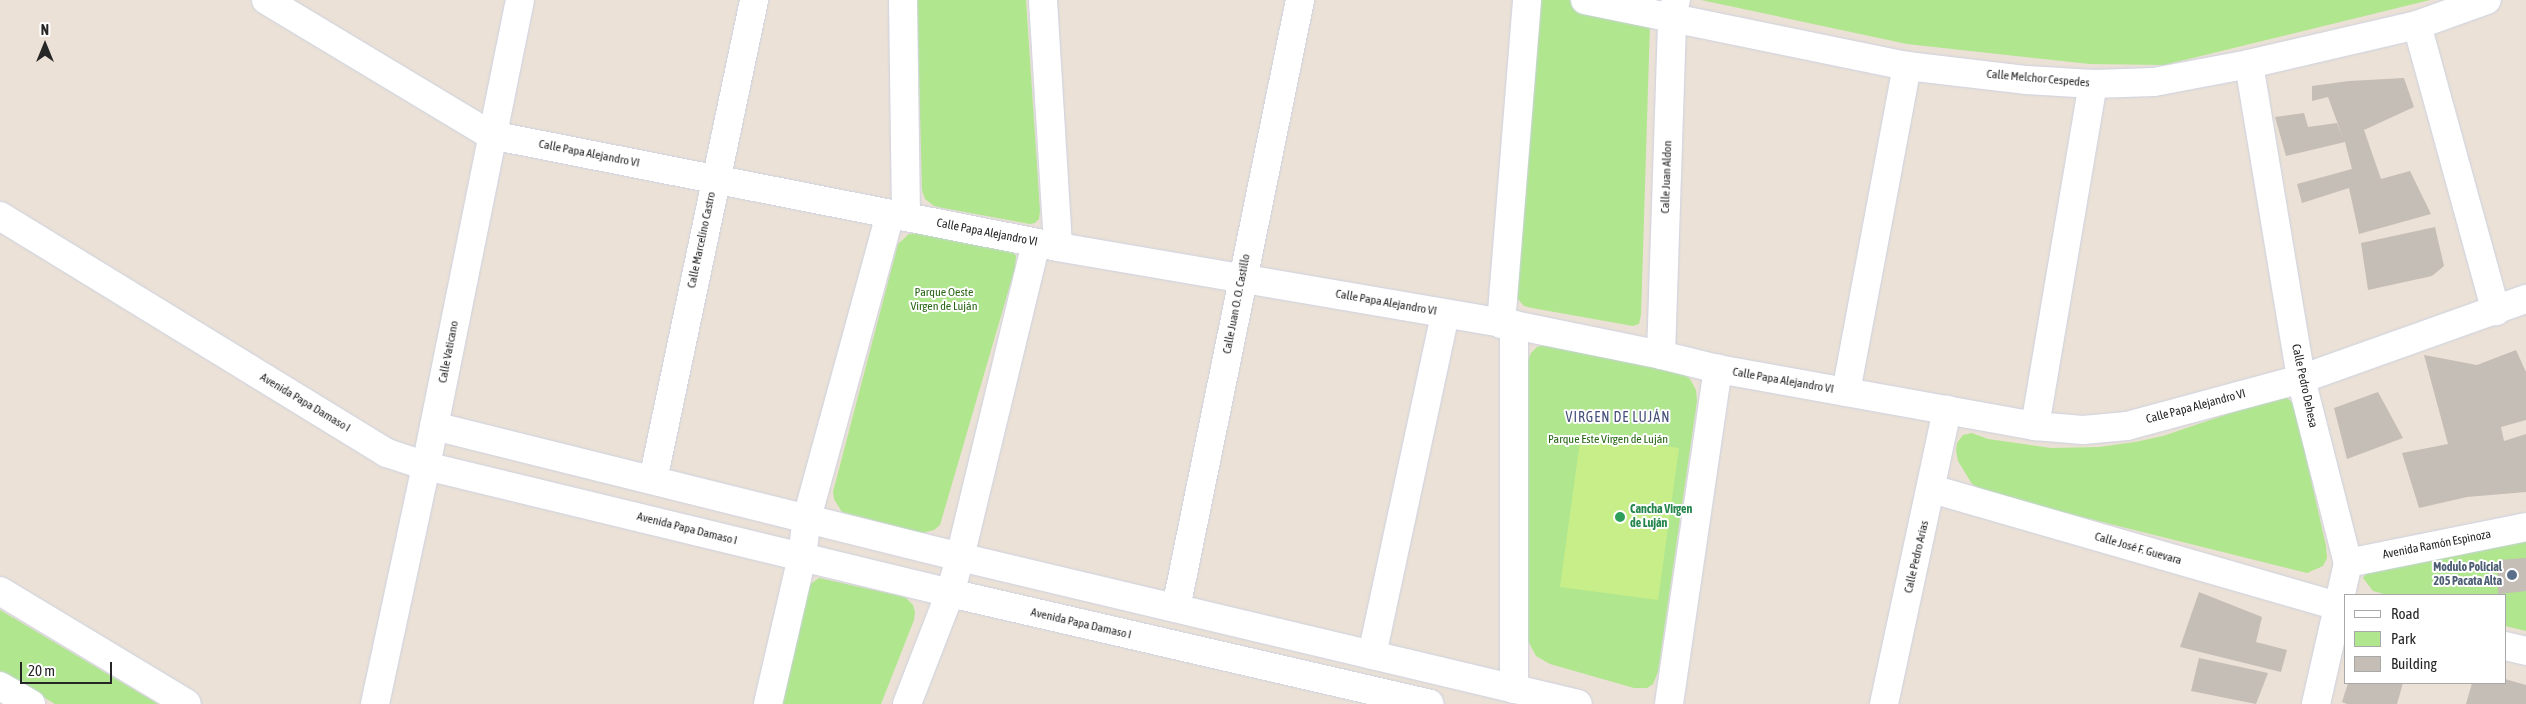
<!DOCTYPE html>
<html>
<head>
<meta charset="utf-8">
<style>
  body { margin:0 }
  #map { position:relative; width:2526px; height:704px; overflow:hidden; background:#ebe1d6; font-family:"Asap Condensed",sans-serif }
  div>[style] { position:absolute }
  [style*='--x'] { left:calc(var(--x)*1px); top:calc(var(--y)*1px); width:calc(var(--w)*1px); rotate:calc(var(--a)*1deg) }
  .green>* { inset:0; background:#b0e68e }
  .pitch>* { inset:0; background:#c7ee89 }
  .building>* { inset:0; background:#c5beb7 }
  .roads { filter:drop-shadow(0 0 1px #ccd1e1) drop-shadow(0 0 1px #ccd1e1) }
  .minor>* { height:28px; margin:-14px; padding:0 14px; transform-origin:14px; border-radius:14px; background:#fff }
  .dots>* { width:14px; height:14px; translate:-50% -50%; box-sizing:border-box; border:2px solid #fff; border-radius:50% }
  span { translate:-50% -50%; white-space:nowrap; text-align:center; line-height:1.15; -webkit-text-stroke:4px #fff; paint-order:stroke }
  .street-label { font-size:12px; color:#262626 }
  .park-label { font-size:12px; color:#286614 }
  .leisure-label { font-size:12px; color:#27864d; font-weight:700 }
  .left { translate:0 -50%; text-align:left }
  .service-label { font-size:12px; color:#4e5e75; font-weight:700 }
  .right { translate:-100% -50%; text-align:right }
  .neighbourhood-label { font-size:14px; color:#455079; letter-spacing:1px }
  .legend { position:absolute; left:2344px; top:594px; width:162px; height:90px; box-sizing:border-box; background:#fff; border:1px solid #a8a8a8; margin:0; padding:6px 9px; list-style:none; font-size:15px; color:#262626 }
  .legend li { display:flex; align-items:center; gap:10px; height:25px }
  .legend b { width:25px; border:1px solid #a8a8a8 }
  .north { position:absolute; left:20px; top:20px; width:50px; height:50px; -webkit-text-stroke:4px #fff; paint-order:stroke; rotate:0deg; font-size:14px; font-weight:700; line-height:20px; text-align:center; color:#262626 }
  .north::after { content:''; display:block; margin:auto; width:18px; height:22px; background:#262626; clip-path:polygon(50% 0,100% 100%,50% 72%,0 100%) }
  .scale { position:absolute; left:20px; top:662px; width:92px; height:22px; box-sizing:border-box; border:2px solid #262626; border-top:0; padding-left:6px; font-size:15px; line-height:18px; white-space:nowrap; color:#262626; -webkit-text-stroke:4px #fff; paint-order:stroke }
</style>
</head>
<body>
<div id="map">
  <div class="green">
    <i style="clip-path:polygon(917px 0,1026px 0,1040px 211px,1039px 219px,1035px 223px,1030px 224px,943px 208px,934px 206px,925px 199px,922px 190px)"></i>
    <i style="clip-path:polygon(1539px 0,1583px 0,1650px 23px,1641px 315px,1639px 324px,1633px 326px,1532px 308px,1524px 306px,1516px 297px)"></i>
    <i style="clip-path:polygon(1701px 0,2430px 0,2164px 65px,2090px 64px,1907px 44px)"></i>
    <i style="clip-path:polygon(921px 233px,1011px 250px,1016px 256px,1015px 268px,940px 525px,934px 530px,922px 533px,842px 512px,834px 499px,833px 492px,898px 244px,909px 234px)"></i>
    <i style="clip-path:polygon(1548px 344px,1681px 372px,1690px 379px,1696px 390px,1697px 401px,1658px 672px,1653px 684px,1647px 688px,1634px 688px,1550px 664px,1536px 656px,1528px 641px,1527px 363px,1531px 353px,1537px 347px)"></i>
    <i style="clip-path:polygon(2286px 397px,2294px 404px,2326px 546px,2327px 558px,2323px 566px,2307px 573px,1990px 494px,1972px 484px,1958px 461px,1956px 451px,1957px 443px,1963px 435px,1972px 433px,1988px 439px,2051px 448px,2099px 447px,2135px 442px,2163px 436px,2272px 399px)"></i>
    <i style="clip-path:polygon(2526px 536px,2526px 631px,2505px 626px,2505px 595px,2388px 595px,2373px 591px,2363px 578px,2374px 564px)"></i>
    <i style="clip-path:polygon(819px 578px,896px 595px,906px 598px,913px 605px,915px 612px,914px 620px,881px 704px,779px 704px,809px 585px)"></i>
    <i style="clip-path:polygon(0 610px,158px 704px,55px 704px,0 671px)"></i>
  </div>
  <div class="pitch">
    <i style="clip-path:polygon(1581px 434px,1679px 448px,1658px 600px,1560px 587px)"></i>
  </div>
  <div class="building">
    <i style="clip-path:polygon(2404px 78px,2414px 107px,2364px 130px,2381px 179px,2410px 171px,2431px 214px,2359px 234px,2349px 188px,2302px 203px,2297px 184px,2352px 169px,2345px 142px,2286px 156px,2275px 117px,2304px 113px,2308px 127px,2337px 123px,2343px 138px,2328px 97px,2312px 101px,2312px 86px,2349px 81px)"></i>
    <i style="clip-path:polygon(2435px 227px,2444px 266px,2432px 276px,2368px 290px,2361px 243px)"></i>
    <i style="clip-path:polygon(2516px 350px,2526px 372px,2526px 420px,2501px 427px,2504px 441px,2526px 434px,2526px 492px,2467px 497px,2419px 508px,2402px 453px,2448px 444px,2424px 355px,2477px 365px)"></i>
    <i style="clip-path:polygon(2378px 392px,2403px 438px,2347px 459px,2334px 408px)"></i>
    <i style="clip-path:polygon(2526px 558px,2526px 591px,2498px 594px,2498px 560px)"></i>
    <i style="clip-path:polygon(2199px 592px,2262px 617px,2256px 642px,2287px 650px,2281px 672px,2180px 647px)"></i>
    <i style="clip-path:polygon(2199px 658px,2268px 673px,2256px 704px,2191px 691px)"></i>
    <i style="clip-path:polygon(2505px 679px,2526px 685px,2526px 704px,2466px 704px,2472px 683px,2505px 683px)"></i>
    <i style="clip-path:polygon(2348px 683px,2403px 683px,2397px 704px,2347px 704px,2342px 702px)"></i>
  </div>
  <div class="roads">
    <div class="minor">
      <i style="--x:266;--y:0;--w:262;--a:31"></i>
      <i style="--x:491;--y:135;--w:578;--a:11.17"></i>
      <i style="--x:1058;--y:247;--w:463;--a:9.7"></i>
      <i style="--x:1514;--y:325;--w:150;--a:11.5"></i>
      <i style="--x:1661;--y:355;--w:59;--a:13.8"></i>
      <i style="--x:1718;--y:369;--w:322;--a:10.2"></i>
      <i style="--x:2035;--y:426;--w:48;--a:4.8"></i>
      <i style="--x:2083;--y:430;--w:44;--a:-5.2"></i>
      <i style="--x:2127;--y:426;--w:180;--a:-15.1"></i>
      <i style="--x:2301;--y:379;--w:239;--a:-19.6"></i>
      <i style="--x:903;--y:0;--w:217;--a:89.2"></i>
      <i style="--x:1043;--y:0;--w:247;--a:86.5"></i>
      <i style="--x:1585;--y:0;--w:329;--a:11.6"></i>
      <i style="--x:1907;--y:66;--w:121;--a:6.7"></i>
      <i style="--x:2027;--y:80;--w:66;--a:3.5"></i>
      <i style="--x:2093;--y:84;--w:61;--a:-1.9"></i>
      <i style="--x:2154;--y:82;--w:97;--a:-10.7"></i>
      <i style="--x:2249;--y:64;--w:172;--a:-13.1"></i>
      <i style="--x:2417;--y:25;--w:74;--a:-19.7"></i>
      <i style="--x:2417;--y:25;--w:297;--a:74.6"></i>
      <i style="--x:2249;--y:64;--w:319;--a:80.6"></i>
      <i style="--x:2301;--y:379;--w:190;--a:75.7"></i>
      <i style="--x:2348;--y:563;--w:145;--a:102.8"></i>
      <i style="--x:0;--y:216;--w:454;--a:31.5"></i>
      <i style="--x:387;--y:453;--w:41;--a:18.4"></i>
      <i style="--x:426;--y:466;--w:539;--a:13.62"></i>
      <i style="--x:950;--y:593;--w:492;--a:13"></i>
      <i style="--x:1501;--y:324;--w:325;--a:-85.4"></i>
      <i style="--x:1514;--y:325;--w:364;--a:90"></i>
      <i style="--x:1661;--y:355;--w:338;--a:-88.1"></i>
      <i style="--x:1672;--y:17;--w:17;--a:-77"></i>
      <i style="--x:1846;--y:392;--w:332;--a:-79.4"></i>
      <i style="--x:434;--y:426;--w:542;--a:13.98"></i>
      <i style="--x:960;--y:557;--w:635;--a:13.38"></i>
      <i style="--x:2035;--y:426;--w:347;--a:-80.4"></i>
      <i style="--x:653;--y:480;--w:491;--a:-78.1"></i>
      <i style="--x:1932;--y:489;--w:430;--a:16.1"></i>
      <i style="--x:2348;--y:563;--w:182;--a:-11.4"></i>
      <i style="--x:0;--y:591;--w:218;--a:31.1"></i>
      <i style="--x:1176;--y:608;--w:621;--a:-78.47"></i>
      <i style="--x:2505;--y:646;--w:22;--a:13"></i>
      <i style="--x:1372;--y:655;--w:349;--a:-77.9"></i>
      <i style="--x:0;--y:686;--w:36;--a:30"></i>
      <i style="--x:375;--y:704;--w:243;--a:-77.9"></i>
      <i style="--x:426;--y:466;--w:475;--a:-78.6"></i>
      <i style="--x:768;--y:704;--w:151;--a:-77"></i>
      <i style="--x:802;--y:557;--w:39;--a:-83"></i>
      <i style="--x:807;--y:518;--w:315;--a:-74.7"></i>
      <i style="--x:907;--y:704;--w:119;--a:-68.8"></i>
      <i style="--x:950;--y:593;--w:37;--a:-74"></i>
      <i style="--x:960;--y:557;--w:323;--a:-76.4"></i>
      <i style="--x:1669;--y:704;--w:339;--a:-81.7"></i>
      <i style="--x:1884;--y:704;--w:301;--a:-77.9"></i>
    </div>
  </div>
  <div class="dots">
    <i style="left:1620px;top:517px;background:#2e9e5b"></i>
    <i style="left:2512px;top:575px;background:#5c6f8a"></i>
  </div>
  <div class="street-label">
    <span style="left:2038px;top:79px;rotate:5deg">Calle Melchor Cespedes</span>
    <span style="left:589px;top:154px;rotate:11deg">Calle Papa Alejandro VI</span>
    <span style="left:1667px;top:177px;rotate:-88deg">Calle Juan Aldon</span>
    <span style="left:987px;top:233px;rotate:11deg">Calle Papa Alejandro VI</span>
    <span style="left:702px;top:240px;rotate:-78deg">Calle Marcelino Castro</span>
    <span style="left:1386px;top:303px;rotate:10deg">Calle Papa Alejandro VI</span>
    <span style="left:1237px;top:304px;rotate:-79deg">Calle Juan O. O. Castillo</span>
    <span style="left:449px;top:352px;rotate:-79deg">Calle Vaticano</span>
    <span style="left:1783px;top:381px;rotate:10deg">Calle Papa Alejandro VI</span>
    <span style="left:2304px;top:386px;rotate:78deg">Calle Pedro Dehesa</span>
    <span style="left:305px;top:403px;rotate:31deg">Avenida Papa Damaso I</span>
    <span style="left:2196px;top:407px;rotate:-15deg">Calle Papa Alejandro VI</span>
    <span style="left:687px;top:529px;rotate:14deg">Avenida Papa Damaso I</span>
    <span style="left:2437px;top:545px;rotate:-11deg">Avenida Ramón Espinoza</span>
    <span style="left:2138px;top:549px;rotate:16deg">Calle José F. Guevara</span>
    <span style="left:1917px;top:557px;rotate:-77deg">Calle Pedro Arias</span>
    <span style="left:1081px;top:624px;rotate:13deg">Avenida Papa Damaso I</span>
  </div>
  <div class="park-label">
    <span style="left:944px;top:300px">Parque Oeste<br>Virgen de Luján</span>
    <span style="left:1608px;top:440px">Parque Este Virgen de Luján</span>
  </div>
  <div class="leisure-label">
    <span class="left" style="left:1630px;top:517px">Cancha Virgen<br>de Luján</span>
  </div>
  <div class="service-label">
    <span class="right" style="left:2502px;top:575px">Modulo Policial<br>205 Pacata Alta</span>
  </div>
  <div class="neighbourhood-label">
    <span style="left:1618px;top:417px">VIRGEN DE LUJÁN</span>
  </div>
  <ul class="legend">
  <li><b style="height:6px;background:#fff"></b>Road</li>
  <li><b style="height:14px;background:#b0e68e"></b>Park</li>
  <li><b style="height:14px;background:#c5beb7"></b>Building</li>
  </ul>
  <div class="north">N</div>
  <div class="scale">20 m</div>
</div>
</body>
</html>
